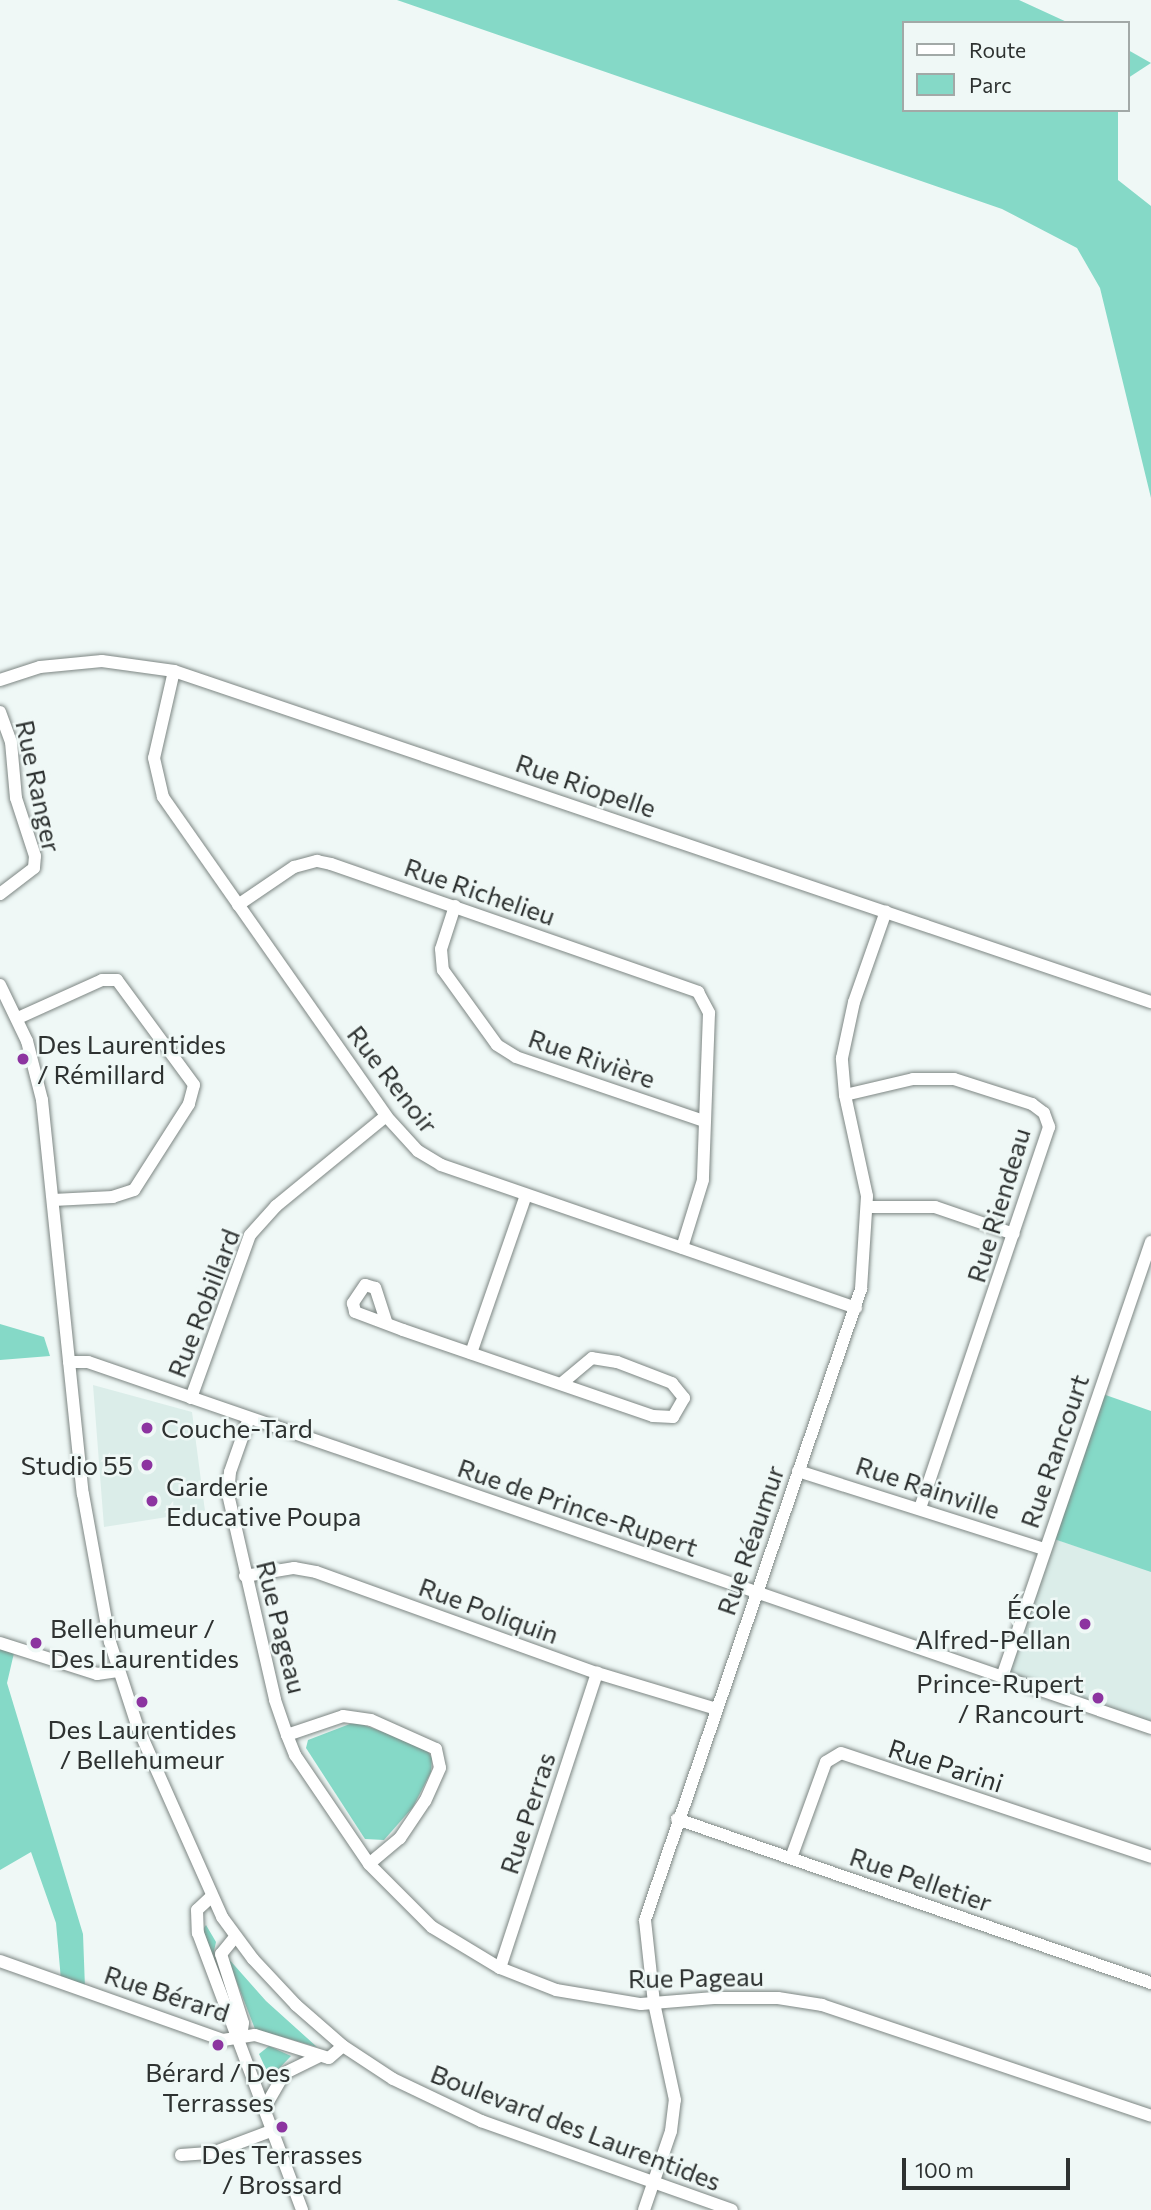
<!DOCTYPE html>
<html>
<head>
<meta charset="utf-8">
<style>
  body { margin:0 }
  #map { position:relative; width:1151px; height:2210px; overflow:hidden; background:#eff8f6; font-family:Commissioner,sans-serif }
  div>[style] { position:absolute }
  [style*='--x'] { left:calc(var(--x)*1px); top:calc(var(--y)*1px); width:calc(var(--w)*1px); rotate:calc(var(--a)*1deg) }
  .built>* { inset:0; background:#dbede9 }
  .green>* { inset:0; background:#85d9c7 }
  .roads { filter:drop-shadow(0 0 2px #7d8683) drop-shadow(0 0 2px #7d8683) }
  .minor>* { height:12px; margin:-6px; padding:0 6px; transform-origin:6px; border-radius:6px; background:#fff }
  .dots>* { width:19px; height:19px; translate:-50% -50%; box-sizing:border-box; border:4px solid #eff8f6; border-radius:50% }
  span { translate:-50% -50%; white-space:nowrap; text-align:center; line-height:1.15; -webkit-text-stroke:5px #eff8f6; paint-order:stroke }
  .street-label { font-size:26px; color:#2e3231 }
  .poi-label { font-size:26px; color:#2e3231 }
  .left { translate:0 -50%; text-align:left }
  .right { translate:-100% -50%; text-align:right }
  .legend { position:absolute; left:902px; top:21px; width:228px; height:91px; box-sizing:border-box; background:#eff8f6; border:2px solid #a2a9a7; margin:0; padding:9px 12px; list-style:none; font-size:21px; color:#2e3231 }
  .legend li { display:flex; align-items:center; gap:14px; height:35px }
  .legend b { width:35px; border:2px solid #a2a9a7 }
  .scale { position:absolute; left:902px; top:2158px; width:168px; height:32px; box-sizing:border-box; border:4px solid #2e3231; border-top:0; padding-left:9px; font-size:21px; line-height:24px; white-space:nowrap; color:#2e3231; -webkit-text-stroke:5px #eff8f6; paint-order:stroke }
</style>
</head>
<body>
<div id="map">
  <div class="built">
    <i style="clip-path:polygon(93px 1385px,192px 1412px,205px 1511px,104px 1527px)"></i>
    <i style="clip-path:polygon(1048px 1537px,1151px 1571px,1151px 1728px,1002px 1676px)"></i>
  </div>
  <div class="green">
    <i style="clip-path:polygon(397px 0,1019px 0,1069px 23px,904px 23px,904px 110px,1118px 110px,1118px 180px,1151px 206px,1151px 498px,1100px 288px,1077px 248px,1002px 209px)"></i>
    <i style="clip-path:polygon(1128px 50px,1151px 63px,1128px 78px)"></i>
    <i style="clip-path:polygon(0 1324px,44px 1337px,50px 1356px,0 1360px)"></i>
    <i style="clip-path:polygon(1100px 1393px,1151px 1411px,1151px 1572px,1048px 1537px)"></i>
    <i style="clip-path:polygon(0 1648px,14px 1653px,7px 1683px,83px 1934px,85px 1988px,61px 1980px,56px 1923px,31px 1852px,0 1870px)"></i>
    <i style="clip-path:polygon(355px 1722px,425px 1747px,432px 1758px,431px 1772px,413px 1807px,384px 1840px,365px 1839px,306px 1748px,308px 1740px)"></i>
    <i style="clip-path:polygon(206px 1925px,216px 1942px,214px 1951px,234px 2015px,203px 1929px)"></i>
    <i style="clip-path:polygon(227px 1957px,266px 2001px,317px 2047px,255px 2029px)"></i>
    <i style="clip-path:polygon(269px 2046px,291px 2056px,270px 2078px,259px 2054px)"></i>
  </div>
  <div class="roads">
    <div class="minor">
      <i style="--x:174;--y:671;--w:89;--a:102.9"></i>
      <i style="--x:154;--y:758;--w:40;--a:77"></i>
      <i style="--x:163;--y:797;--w:389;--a:55"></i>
      <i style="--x:386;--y:1116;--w:47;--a:47.6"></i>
      <i style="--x:418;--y:1151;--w:27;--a:31"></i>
      <i style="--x:441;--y:1165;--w:439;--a:19"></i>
      <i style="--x:0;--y:680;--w:42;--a:-18"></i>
      <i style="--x:40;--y:667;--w:62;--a:-5.5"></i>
      <i style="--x:102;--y:661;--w:73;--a:7.9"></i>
      <i style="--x:174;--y:671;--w:1032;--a:18.72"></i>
      <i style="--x:0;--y:712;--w:32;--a:70"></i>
      <i style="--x:11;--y:742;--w:56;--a:84.9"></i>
      <i style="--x:16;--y:798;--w:61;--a:71.9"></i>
      <i style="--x:35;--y:856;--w:12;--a:95"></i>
      <i style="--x:34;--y:868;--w:43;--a:142.6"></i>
      <i style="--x:238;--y:905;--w:68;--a:-34.2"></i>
      <i style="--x:294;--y:867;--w:24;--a:-15"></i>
      <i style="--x:317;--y:861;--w:14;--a:12"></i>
      <i style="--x:331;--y:864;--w:389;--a:19.2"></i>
      <i style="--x:698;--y:992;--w:24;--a:62"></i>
      <i style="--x:709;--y:1013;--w:167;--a:92.1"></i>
      <i style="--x:703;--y:1180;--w:71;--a:107.2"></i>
      <i style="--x:455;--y:906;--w:45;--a:108"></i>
      <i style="--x:441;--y:949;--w:21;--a:85"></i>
      <i style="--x:443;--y:970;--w:92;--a:54.2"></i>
      <i style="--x:497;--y:1045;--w:22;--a:32"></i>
      <i style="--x:516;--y:1057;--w:199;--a:18.8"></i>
      <i style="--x:0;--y:985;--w:62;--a:64.3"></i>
      <i style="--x:27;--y:1041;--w:61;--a:75.7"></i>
      <i style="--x:42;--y:1100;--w:396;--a:84.1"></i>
      <i style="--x:83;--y:1494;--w:150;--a:79.7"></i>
      <i style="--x:110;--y:1642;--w:90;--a:72"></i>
      <i style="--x:138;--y:1728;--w:207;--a:66"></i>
      <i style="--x:222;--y:1917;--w:52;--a:53.6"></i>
      <i style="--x:253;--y:1959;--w:63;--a:46.9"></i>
      <i style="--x:296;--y:2005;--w:62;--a:41.1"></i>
      <i style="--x:343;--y:2046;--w:60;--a:33.4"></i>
      <i style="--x:393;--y:2079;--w:98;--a:25.5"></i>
      <i style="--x:481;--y:2121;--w:266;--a:19.5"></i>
      <i style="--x:18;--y:1018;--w:92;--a:-24.3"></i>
      <i style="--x:102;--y:980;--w:15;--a:0"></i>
      <i style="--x:117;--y:980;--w:130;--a:53.7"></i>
      <i style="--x:194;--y:1085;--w:20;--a:105"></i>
      <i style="--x:189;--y:1104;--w:102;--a:122.6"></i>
      <i style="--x:134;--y:1190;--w:22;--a:162"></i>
      <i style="--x:113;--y:1197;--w:60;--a:177.1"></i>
      <i style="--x:845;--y:1095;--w:70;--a:-13.2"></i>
      <i style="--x:913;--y:1079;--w:41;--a:0"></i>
      <i style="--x:954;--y:1079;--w:82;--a:17.8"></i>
      <i style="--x:1032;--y:1104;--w:15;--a:37"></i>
      <i style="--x:1044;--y:1113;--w:15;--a:70"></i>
      <i style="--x:1049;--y:1127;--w:400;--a:108.7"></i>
      <i style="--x:868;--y:1207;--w:67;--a:0"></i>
      <i style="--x:935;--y:1207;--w:83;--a:18.9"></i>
      <i style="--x:386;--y:1321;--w:35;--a:-108"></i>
      <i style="--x:375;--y:1288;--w:10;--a:-163"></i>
      <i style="--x:365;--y:1285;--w:22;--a:124"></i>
      <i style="--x:353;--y:1303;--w:9;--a:77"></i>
      <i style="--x:355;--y:1312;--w:51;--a:20.6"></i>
      <i style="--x:403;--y:1330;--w:264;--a:19"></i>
      <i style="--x:653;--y:1416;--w:20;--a:3"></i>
      <i style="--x:673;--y:1417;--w:22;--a:-60"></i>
      <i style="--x:684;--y:1398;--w:19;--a:-129"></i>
      <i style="--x:672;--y:1383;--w:59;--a:-159.1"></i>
      <i style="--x:617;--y:1362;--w:25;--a:-171"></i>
      <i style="--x:592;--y:1358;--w:40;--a:140"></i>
      <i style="--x:471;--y:1353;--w:167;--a:-70.8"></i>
      <i style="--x:69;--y:1362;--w:19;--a:0"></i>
      <i style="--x:88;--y:1362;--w:1124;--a:19"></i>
      <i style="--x:191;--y:1398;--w:173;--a:-70.1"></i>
      <i style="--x:250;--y:1235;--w:39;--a:-48"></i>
      <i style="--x:276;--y:1206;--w:142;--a:-39.3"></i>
      <i style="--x:249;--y:1418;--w:57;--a:109.4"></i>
      <i style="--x:230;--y:1472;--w:22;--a:95"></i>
      <i style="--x:228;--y:1494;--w:211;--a:77.1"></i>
      <i style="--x:275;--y:1700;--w:37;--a:71"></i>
      <i style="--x:287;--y:1735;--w:22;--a:68"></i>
      <i style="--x:295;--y:1755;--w:132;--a:55.8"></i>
      <i style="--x:369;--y:1864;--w:89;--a:45"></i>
      <i style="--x:432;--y:1927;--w:79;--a:31.1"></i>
      <i style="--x:500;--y:1968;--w:60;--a:21.4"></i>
      <i style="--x:556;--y:1990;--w:86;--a:9.4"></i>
      <i style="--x:641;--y:2004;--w:73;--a:-4.7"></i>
      <i style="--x:714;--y:1998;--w:64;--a:0"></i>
      <i style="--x:778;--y:1998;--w:45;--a:9"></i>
      <i style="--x:822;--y:2005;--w:347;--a:18.6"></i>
      <i style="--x:798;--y:1471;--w:258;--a:17.6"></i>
      <i style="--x:245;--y:1576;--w:50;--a:-9.3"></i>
      <i style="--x:294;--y:1568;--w:22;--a:10"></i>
      <i style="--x:316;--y:1572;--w:299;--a:19.8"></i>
      <i style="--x:597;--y:1673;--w:124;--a:16.8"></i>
      <i style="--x:0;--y:1643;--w:102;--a:17.7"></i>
      <i style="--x:97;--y:1674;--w:21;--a:-8"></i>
      <i style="--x:1002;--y:1677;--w:460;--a:-71.1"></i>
      <i style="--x:287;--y:1735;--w:59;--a:-18.7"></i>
      <i style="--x:343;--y:1716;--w:28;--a:8"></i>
      <i style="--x:371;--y:1720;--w:71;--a:24"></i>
      <i style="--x:436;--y:1749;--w:19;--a:78"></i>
      <i style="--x:440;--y:1768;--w:36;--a:114"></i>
      <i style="--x:425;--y:1801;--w:45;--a:124"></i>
      <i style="--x:400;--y:1838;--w:40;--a:140"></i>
      <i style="--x:677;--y:1819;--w:502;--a:19.09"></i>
      <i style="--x:791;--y:1858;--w:102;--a:-70"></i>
      <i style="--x:826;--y:1762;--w:17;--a:-31"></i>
      <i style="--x:841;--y:1753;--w:327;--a:18.5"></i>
      <i style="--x:211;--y:1897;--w:19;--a:137"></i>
      <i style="--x:197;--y:1910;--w:23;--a:88"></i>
      <i style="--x:198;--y:1933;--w:296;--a:69.4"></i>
      <i style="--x:235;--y:1937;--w:22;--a:129"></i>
      <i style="--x:221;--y:1954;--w:72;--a:72.3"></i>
      <i style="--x:243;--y:2023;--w:15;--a:98"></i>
      <i style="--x:0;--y:1961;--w:237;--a:19.5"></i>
      <i style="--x:223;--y:2040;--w:32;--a:-9"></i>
      <i style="--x:255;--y:2035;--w:77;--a:17.3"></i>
      <i style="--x:329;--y:2058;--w:18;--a:-41"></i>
      <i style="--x:500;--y:1968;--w:311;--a:-71.8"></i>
      <i style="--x:265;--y:2107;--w:39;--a:-60"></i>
      <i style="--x:285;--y:2073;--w:39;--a:-26"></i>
      <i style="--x:181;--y:2155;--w:31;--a:-4"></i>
      <i style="--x:212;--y:2153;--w:66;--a:-20.4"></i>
      <i style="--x:644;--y:2210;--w:83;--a:-71.1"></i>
      <i style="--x:671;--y:2131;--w:31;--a:-83"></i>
      <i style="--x:675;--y:2100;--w:99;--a:-102.2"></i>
      <i style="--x:654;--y:2003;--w:83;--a:-96.2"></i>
      <i style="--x:645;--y:1920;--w:667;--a:-71.1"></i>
      <i style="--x:861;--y:1289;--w:93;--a:-86.3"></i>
      <i style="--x:867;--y:1196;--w:103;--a:-102.3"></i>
      <i style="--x:845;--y:1095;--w:37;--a:-95"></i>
      <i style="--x:842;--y:1058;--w:57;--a:-77.9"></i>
      <i style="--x:854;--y:1002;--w:96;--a:-70.6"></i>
    </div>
  </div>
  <div class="dots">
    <i style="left:23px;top:1059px;background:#8c34a0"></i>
    <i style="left:147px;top:1428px;background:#8c34a0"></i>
    <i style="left:147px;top:1465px;background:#8c34a0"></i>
    <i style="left:152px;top:1501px;background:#8c34a0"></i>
    <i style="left:1085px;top:1624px;background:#8c34a0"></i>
    <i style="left:36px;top:1643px;background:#8c34a0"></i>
    <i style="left:1098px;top:1698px;background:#8c34a0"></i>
    <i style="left:142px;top:1702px;background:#8c34a0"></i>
    <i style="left:218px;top:2045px;background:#8c34a0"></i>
    <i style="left:282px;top:2127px;background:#8c34a0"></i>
  </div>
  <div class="street-label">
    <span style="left:586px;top:785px;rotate:19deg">Rue Riopelle</span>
    <span style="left:39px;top:786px;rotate:78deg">Rue Ranger</span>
    <span style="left:480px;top:891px;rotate:19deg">Rue Richelieu</span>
    <span style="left:592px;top:1058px;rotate:19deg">Rue Rivière</span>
    <span style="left:393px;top:1079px;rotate:52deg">Rue Renoir</span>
    <span style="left:998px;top:1205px;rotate:-73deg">Rue Riendeau</span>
    <span style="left:203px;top:1303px;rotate:-69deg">Rue Robillard</span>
    <span style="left:1054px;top:1451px;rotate:-71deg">Rue Rancourt</span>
    <span style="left:928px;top:1487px;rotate:18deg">Rue Rainville</span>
    <span style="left:578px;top:1507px;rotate:19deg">Rue de Prince-Rupert</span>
    <span style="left:750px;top:1540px;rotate:-71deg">Rue Réaumur</span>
    <span style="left:489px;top:1610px;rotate:20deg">Rue Poliquin</span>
    <span style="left:282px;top:1627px;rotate:76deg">Rue Pageau</span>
    <span style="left:946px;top:1765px;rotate:18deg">Rue Parini</span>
    <span style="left:527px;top:1813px;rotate:-72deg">Rue Perras</span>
    <span style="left:921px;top:1879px;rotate:19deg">Rue Pelletier</span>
    <span style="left:696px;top:1977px;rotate:-1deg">Rue Pageau</span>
    <span style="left:167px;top:1993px;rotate:18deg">Rue Bérard</span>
    <span style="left:576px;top:2127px;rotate:21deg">Boulevard des Laurentides</span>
  </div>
  <div class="poi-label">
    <span class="left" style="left:37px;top:1059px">Des Laurentides<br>/ Rémillard</span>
    <span class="left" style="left:161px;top:1428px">Couche-Tard</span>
    <span class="right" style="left:133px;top:1465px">Studio 55</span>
    <span class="left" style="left:166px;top:1501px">Garderie<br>Educative Poupa</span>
    <span class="right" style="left:1071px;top:1624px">École<br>Alfred-Pellan</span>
    <span class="left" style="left:50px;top:1643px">Bellehumeur /<br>Des Laurentides</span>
    <span class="right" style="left:1084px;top:1698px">Prince-Rupert<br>/ Rancourt</span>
    <span style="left:142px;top:1744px">Des Laurentides<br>/ Bellehumeur</span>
    <span style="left:218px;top:2087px">Bérard / Des<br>Terrasses</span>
    <span style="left:282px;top:2169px">Des Terrasses<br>/ Brossard</span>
  </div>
  <ul class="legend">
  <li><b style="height:9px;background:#fff"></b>Route</li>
  <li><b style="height:19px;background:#85d9c7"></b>Parc</li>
  </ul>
  <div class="scale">100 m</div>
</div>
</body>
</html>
